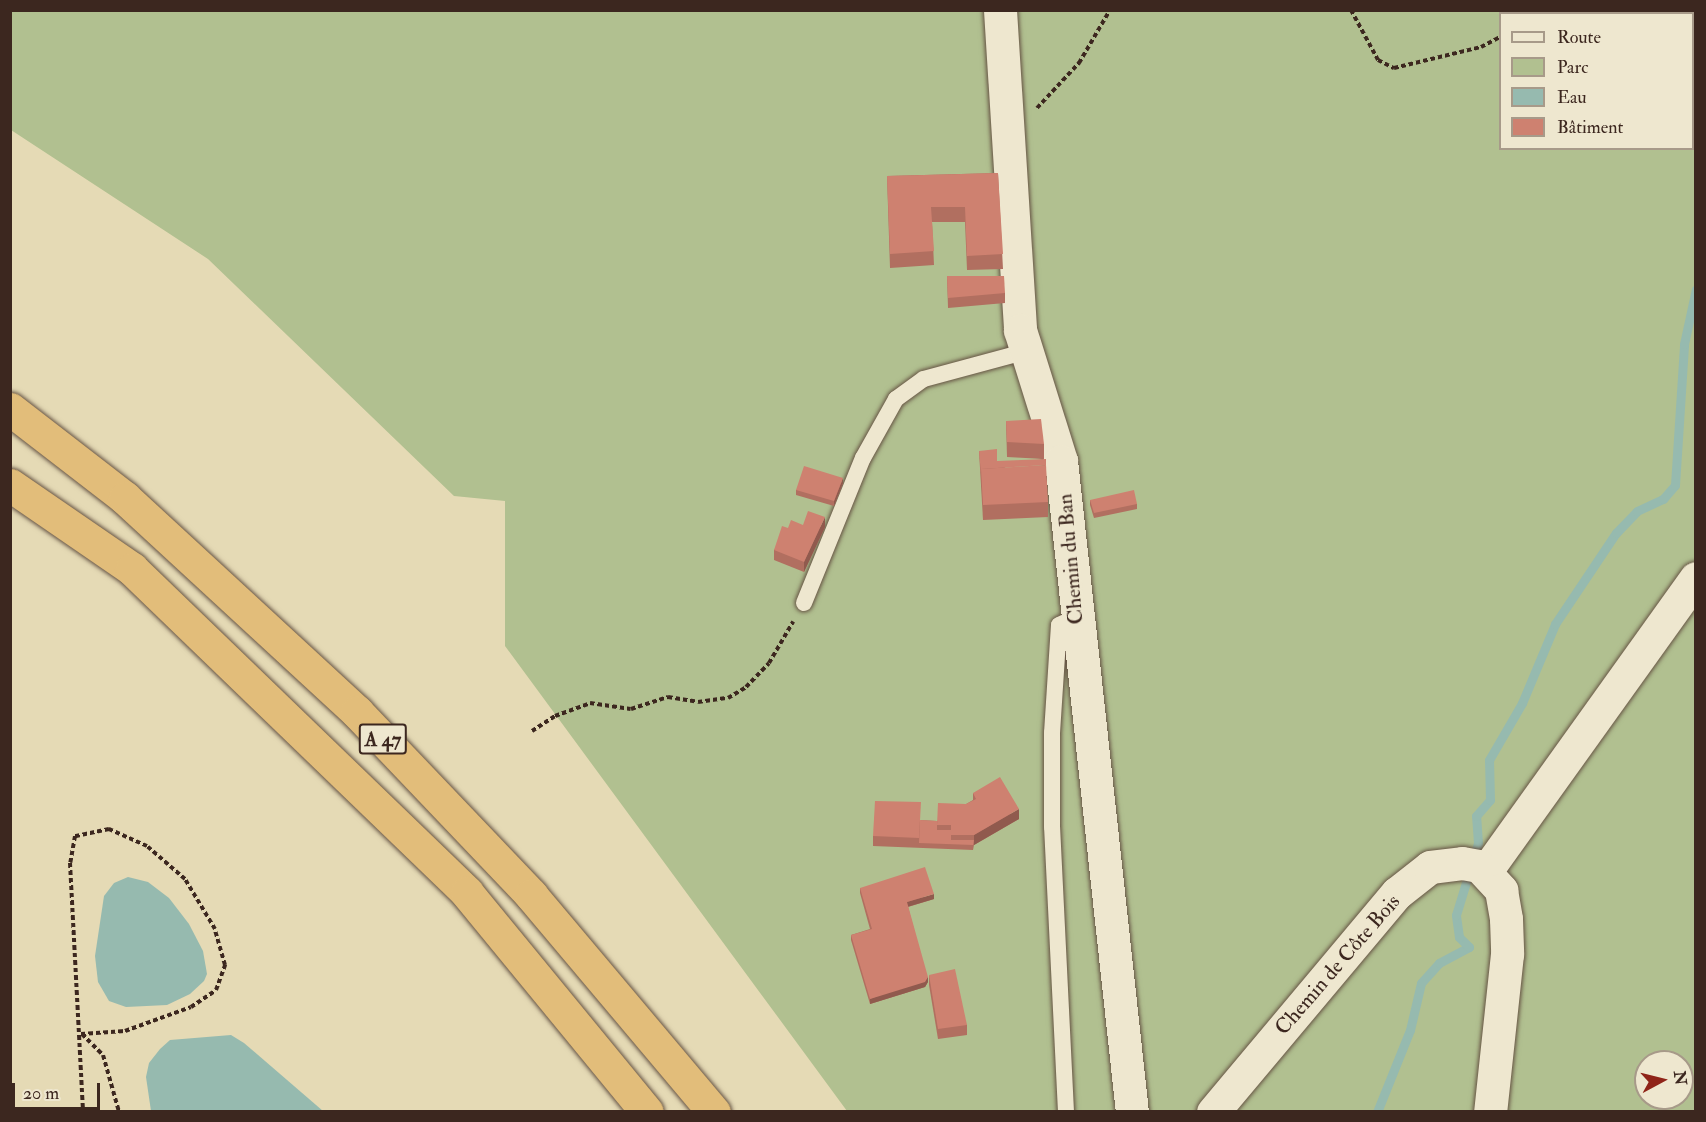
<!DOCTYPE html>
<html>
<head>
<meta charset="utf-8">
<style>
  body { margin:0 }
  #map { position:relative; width:1706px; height:1122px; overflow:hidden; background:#e5dab5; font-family:"IM FELL Double Pica",serif }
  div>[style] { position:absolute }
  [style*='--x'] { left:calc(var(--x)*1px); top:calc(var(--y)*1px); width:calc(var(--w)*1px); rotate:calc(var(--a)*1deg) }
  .green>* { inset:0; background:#b1c090 }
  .water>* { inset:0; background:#96baaf }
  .stream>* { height:9px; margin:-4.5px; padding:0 4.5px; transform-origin:4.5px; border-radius:4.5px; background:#96baaf }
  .path>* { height:4px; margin-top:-2px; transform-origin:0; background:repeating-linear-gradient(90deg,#3c271f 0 4.5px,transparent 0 7.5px) }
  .roads { filter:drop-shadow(0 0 2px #665444) drop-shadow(0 0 2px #665444) }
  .service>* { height:16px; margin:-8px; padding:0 8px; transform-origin:8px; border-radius:8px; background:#eee7cf }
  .minor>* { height:33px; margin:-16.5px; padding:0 16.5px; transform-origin:16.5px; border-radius:16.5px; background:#eee7cf }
  .motorway>* { height:33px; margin:-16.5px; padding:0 16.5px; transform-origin:16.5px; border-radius:16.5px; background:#e2bd7a }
  .wall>* { inset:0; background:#b16f60 }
  .shaded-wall>* { inset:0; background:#905a4e }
  .building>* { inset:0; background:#ce8170 }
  span { translate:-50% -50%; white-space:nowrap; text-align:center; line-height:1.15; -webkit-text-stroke:4.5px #eee7cf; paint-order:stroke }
  .shield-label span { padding:2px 4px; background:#eee7cf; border:2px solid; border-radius:4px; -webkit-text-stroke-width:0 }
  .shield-label { font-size:20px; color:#3c271f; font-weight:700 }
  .street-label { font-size:21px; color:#3c271f }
  .frame { position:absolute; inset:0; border:12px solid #3c271f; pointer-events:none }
  .legend { position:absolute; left:1499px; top:12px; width:195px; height:138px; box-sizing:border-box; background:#eee7cf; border:2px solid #a79a89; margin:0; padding:8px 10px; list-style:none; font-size:18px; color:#3c271f }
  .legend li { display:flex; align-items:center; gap:12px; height:30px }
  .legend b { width:30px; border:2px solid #a79a89 }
  .north { position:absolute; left:1634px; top:1050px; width:60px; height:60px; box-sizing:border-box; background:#eee7cf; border:2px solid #a79a89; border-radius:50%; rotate:83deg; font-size:16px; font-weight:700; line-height:24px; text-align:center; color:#3c271f }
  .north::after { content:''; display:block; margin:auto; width:21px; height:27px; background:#8f2418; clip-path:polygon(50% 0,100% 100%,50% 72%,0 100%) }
  .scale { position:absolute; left:12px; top:1083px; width:88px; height:27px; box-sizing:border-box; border:3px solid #3c271f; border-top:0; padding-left:8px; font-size:18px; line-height:21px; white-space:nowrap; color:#3c271f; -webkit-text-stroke:4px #eee7cf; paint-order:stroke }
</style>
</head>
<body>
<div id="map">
  <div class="green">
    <i style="clip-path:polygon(evenodd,10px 11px,1695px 11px,1695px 1111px,847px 1111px,505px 646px,505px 501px,454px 496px,208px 259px,11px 130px,10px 11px,1500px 14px,1692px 14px,1692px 148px,1500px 148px,1500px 14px,10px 11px,1646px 1062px,1682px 1062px,1682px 1098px,1646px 1098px,1646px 1062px)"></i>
  </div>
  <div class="water">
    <i style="clip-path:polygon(128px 877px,148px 882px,169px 898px,189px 924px,203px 951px,207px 974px,204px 981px,190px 994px,167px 1005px,126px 1007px,109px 1001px,98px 982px,95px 956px,104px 896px,114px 883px)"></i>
    <i style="clip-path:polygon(231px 1035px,244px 1043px,323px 1111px,151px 1111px,146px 1077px,149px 1063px,160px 1049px,170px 1040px)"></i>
  </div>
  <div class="stream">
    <i style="--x:1377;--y:1112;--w:88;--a:-68.1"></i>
    <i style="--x:1410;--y:1030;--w:48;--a:-76.8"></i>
    <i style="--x:1421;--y:983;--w:27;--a:-48"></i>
    <i style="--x:1439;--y:963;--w:34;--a:-28"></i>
    <i style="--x:1469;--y:947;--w:14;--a:-135"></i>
    <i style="--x:1459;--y:937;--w:22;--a:-98"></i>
    <i style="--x:1456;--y:915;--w:75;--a:-73"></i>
    <i style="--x:1478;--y:843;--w:27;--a:-94"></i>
    <i style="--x:1476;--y:816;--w:21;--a:-49"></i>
    <i style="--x:1490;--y:800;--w:40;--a:-91.4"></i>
    <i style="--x:1489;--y:760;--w:66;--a:-59.9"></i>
    <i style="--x:1522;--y:703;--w:86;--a:-67.3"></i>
    <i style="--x:1555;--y:624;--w:110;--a:-56.2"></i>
    <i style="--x:1616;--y:533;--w:30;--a:-46"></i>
    <i style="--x:1637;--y:511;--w:29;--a:-25"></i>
    <i style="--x:1663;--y:499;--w:18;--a:-49"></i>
    <i style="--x:1675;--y:485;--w:141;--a:-86.3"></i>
    <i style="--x:1684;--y:344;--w:56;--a:-77.7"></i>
  </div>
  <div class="path">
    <i style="--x:1351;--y:10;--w:57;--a:61.6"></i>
    <i style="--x:1378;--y:60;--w:18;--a:27"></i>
    <i style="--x:1394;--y:68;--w:89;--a:-13.6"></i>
    <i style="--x:1481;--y:47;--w:21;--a:-28"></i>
    <i style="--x:1544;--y:14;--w:6;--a:-39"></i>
    <i style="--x:1037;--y:108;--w:62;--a:-47"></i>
    <i style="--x:1079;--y:63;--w:61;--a:-59.7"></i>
    <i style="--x:532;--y:731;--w:27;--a:-33"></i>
    <i style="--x:555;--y:716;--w:37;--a:-20"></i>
    <i style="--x:590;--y:703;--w:41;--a:8.3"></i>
    <i style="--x:631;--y:709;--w:39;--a:-18"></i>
    <i style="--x:668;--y:697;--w:30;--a:9"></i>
    <i style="--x:698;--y:702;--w:30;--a:-8"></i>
    <i style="--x:728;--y:698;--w:21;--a:-31"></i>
    <i style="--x:746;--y:687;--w:33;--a:-46"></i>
    <i style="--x:769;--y:663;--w:48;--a:-59.7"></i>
    <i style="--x:81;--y:1034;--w:44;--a:-3.9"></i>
    <i style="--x:125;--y:1031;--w:70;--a:-20"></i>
    <i style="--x:191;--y:1007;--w:30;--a:-34"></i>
    <i style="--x:216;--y:990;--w:27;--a:-70"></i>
    <i style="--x:225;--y:965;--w:37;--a:-106"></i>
    <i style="--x:215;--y:929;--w:58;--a:-121"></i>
    <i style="--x:185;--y:879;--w:50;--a:-139"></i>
    <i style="--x:147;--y:846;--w:42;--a:-155.9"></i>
    <i style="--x:109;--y:829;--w:35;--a:168"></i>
    <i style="--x:75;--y:836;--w:27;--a:100"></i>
    <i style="--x:70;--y:863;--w:249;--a:87"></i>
    <i style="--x:82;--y:1034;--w:30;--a:45"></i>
    <i style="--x:103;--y:1055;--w:59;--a:74.3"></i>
  </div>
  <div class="roads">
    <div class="service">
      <i style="--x:804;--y:603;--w:157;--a:-67.9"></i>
      <i style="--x:863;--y:458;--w:68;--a:-60.8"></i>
      <i style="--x:896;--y:399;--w:34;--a:-36"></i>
      <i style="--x:924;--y:379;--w:104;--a:-15.1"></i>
      <i style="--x:1066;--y:1112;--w:285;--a:-92.8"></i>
      <i style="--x:1052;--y:827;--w:94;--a:-90"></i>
      <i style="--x:1052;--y:733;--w:108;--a:-86.3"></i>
      <i style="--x:1059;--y:625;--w:19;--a:-25"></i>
    </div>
    <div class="minor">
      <i style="--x:1000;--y:10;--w:321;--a:86.4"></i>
      <i style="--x:1020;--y:330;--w:137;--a:72.6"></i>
      <i style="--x:1061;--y:461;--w:655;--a:83.78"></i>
      <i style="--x:1486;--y:871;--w:360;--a:-54.4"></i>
      <i style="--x:1213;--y:1112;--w:286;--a:-50"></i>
      <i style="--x:1397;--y:893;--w:42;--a:-38.2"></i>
      <i style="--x:1430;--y:867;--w:32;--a:-7"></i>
      <i style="--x:1462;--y:863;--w:17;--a:10"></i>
      <i style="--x:1479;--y:866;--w:33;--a:47"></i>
      <i style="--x:1501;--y:890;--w:29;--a:80"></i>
      <i style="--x:1506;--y:919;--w:35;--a:88"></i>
      <i style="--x:1507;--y:954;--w:159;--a:96.1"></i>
    </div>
    <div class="motorway">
      <i style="--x:10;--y:409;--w:145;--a:37.7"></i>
      <i style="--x:125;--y:498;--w:316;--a:42.7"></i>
      <i style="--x:357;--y:712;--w:253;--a:46.4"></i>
      <i style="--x:531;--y:895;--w:284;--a:49.9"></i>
      <i style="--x:10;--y:485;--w:148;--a:34.5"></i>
      <i style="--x:132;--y:569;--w:466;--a:44"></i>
      <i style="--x:467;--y:893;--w:283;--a:50.6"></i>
    </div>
  </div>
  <div class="wall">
    <i style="clip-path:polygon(998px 173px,1003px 269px,967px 270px,965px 222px,932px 222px,934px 265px,890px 268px,887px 176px)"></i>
    <i style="clip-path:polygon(947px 276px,1005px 293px,1005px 303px,948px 308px)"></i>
    <i style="clip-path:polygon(1006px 421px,1044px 444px,1044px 459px,1007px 457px)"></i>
    <i style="clip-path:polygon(979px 451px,997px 461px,1048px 502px,1048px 517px,983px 520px)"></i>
    <i style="clip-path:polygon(843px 483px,834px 506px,796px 495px,796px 490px)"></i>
    <i style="clip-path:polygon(1090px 500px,1137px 504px,1137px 509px,1094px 518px,1090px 505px)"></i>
    <i style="clip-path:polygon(803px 525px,825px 527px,804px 572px,774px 560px,774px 550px)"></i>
    <i style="clip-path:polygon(973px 793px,1019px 819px,974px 845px,973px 850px,873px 846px,873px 836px,920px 820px,937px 821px,973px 800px)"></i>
    <i style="clip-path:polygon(860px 888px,934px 899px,908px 907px,928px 982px,925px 987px,870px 1004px,851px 940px,851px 935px,870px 929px,860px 893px)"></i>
    <i style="clip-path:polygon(929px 975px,967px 1025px,967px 1035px,938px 1039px,929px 985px)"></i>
  </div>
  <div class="shaded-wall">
    <i style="clip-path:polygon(843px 478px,843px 483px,834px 506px,834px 501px)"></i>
    <i style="clip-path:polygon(825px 517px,825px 527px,804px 572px,804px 562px)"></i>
    <i style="clip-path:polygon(1019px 809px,1019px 819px,974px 845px,974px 835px)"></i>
    <i style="clip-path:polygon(934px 894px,934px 899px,907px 907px,907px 902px)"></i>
    <i style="clip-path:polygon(928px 977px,928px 982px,925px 987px,870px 1004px,870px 999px)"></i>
  </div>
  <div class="building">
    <i style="clip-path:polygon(998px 173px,1003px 254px,967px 256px,965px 207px,931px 207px,934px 251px,890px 254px,887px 176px)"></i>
    <i style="clip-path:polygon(947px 276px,1004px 276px,1005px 293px,948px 298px)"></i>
    <i style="clip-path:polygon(1041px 419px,1044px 444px,1007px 442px,1006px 421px)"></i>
    <i style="clip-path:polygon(997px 449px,997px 461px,1046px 459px,1046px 465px,981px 469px,981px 474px,979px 451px)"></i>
    <i style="clip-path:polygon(1046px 465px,1048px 502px,983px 505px,981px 469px)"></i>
    <i style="clip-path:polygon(804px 466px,843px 478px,834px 501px,796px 490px)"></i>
    <i style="clip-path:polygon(1134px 490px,1137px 504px,1094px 513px,1090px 500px)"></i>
    <i style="clip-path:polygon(808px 511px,825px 517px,804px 562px,774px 550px,782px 526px,788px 528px,791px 520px,803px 525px)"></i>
    <i style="clip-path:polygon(1000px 777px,1019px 809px,974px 835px,951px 835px,951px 825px,937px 825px,938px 803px,966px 804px,976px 799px,973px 793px)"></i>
    <i style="clip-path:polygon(875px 801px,921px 802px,919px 838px,873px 836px)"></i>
    <i style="clip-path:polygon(920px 820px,937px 821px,937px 830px,951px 830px,951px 840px,974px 840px,973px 845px,919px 843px)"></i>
    <i style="clip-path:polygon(925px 867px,934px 894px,907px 902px,928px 977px,925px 982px,870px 999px,851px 935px,872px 929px,860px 888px)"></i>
    <i style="clip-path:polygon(955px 969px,967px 1025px,938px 1029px,929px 975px)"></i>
  </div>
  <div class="shield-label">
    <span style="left:383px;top:739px">A 47</span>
  </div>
  <div class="street-label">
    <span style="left:1071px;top:559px;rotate:-95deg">Chemin du Ban</span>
    <span style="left:1338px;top:965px;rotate:-49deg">Chemin de Côte Bois</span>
  </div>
  <div class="frame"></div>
  <ul class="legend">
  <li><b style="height:8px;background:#eee7cf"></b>Route</li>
  <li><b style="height:16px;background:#b1c090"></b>Parc</li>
  <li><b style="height:16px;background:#96baaf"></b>Eau</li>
  <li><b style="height:16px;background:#ce8170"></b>Bâtiment</li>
  </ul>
  <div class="north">N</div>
  <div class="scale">20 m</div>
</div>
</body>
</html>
